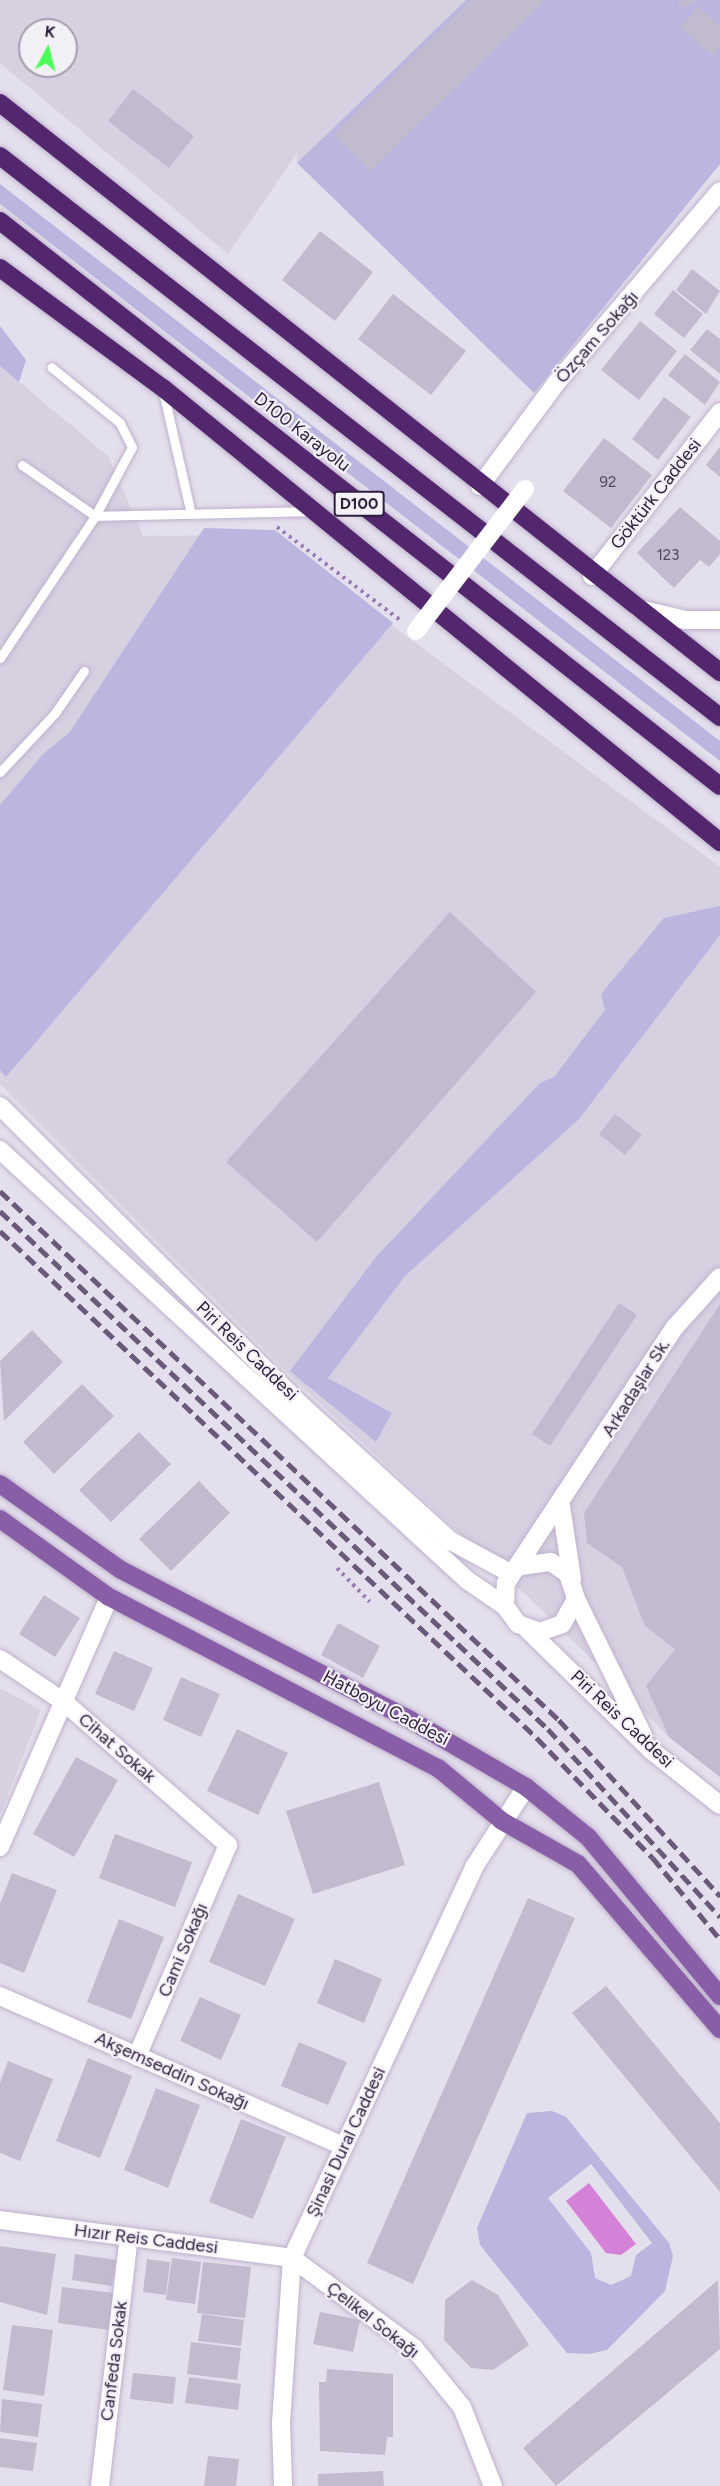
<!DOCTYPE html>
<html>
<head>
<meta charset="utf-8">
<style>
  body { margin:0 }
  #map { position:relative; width:720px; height:2486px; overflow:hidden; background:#e4dfec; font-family:Figtree,sans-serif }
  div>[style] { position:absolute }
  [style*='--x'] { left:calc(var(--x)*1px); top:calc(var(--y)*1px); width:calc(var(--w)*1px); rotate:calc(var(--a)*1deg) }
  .built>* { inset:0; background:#d7d0e0 }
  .green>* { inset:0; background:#bab6e0 }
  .water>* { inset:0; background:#d581d7 }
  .building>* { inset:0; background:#c2bbcd }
  .path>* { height:4px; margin-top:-2px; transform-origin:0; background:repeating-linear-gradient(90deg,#987cb3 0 3px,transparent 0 7.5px) }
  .roads { filter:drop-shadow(0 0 2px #beb1cd) drop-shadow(0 0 2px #beb1cd) }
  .lane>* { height:9px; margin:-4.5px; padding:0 4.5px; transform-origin:4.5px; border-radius:4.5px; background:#fff }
  .street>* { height:18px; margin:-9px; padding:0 9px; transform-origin:9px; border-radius:9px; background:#fff }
  .secondary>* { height:18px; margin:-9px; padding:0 9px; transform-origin:9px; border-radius:9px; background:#fff }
  .primary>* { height:18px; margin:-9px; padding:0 9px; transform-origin:9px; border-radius:9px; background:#885fa6 }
  .highway>* { height:18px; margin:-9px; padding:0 9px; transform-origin:9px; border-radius:9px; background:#53276d }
  .rail>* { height:4.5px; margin-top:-2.25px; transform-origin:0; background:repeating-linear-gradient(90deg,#6b597a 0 12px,transparent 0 18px) }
  .street-bridge>* { height:18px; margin:-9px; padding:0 9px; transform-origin:9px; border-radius:9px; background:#fff }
  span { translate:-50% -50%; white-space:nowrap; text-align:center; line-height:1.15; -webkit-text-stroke:4.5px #f3f0f8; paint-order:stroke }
  .number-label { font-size:15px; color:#544562 }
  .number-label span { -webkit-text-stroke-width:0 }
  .shield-label span { padding:2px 4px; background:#f3f0f8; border:2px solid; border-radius:4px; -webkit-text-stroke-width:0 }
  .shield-label { font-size:16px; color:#301e3e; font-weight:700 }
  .street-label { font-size:18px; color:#301e3e }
  .north { position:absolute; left:18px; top:18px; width:60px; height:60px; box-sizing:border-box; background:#f3f0f8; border:2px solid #a59cae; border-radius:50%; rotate:7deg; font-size:16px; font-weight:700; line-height:24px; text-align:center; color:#301e3e }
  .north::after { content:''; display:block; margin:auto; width:21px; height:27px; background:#4aff57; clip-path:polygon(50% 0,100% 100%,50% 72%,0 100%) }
</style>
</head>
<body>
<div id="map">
  <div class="built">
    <i style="clip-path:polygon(evenodd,0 0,466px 0,297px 163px,297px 153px,228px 254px,0 63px,0 0,30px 30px,66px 30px,66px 66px,30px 66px,30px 30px)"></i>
    <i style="clip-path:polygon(0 366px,108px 456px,143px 536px,269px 535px,720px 867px,720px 1777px,669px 1737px,539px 1607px,293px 1378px,0 1084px)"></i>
    <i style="clip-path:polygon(0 1688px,41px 1710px,0 1815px)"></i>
  </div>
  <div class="green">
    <i style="clip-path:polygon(466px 0,720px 0,720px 164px,534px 393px,297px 163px)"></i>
    <i style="clip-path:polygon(0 184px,720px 741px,720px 761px,0 204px)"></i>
    <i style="clip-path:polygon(0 326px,26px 360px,19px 382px,0 366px)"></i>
    <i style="clip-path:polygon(204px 528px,275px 530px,393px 623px,6px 1077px,0 1070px,0 805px,43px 754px,69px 733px)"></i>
    <i style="clip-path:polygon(720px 906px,720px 935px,579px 1119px,405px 1276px,328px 1378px,392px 1413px,376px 1442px,290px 1371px,376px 1257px,540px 1083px,554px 1077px,605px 1010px,601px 994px,664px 918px)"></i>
    <i style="clip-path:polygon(evenodd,552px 2111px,566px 2117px,669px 2243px,673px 2256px,665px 2291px,607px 2350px,589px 2354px,567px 2353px,480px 2245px,477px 2228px,527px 2113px,552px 2111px,591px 2164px,652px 2243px,636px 2255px,631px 2276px,611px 2285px,595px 2278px,591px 2253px,548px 2198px,591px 2164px)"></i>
  </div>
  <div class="water">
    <i style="clip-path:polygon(589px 2183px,636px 2244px,621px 2255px,606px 2253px,566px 2201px)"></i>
  </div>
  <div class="building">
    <i style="clip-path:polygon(471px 0,545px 0,370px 171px,334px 134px)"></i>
    <i style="clip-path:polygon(678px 0,700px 0,681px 8px)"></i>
    <i style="clip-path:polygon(698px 7px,720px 26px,720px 46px,712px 55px,680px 27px)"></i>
    <i style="clip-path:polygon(133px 89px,194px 136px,169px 168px,108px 121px)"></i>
    <i style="clip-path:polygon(320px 231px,373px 272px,335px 321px,282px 280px)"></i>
    <i style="clip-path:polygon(692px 269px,720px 291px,706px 314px,676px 290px)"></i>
    <i style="clip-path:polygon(673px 290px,703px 314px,684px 338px,654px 314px)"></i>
    <i style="clip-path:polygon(393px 294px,466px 351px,431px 395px,358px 339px)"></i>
    <i style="clip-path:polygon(640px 321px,677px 351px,639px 400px,601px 370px)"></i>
    <i style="clip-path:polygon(707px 329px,720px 339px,720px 374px,690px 350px)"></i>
    <i style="clip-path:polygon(685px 354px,720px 382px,705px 405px,668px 375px)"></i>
    <i style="clip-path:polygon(664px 397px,691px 417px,658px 460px,632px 439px)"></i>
    <i style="clip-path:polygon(604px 438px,652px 475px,611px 528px,563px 491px)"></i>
    <i style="clip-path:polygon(720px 447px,720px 477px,706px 465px)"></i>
    <i style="clip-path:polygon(680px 507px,720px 541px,720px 554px,709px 567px,700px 560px,674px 588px,637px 553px)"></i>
    <i style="clip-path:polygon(450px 912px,536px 992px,317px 1242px,226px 1162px)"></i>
    <i style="clip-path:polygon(615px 1114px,642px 1135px,625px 1155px,599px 1134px)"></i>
    <i style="clip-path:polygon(619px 1303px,637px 1315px,550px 1446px,532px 1434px)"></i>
    <i style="clip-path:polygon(720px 1304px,720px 1777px,669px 1737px,646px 1686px,675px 1649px,645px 1626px,622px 1567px,587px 1543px,584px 1513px)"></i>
    <i style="clip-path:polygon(32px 1330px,63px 1362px,4px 1421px,0 1361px)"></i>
    <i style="clip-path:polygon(82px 1384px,114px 1416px,54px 1474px,23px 1442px)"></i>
    <i style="clip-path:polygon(139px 1432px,171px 1464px,111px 1522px,79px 1490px)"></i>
    <i style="clip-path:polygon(199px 1481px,230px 1513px,171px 1571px,139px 1539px)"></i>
    <i style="clip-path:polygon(44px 1595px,80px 1618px,55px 1657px,19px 1634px)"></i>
    <i style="clip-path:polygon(338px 1623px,380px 1646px,363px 1678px,321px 1655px)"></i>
    <i style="clip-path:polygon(114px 1651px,153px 1668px,134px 1711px,95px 1694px)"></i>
    <i style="clip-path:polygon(181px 1677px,220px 1694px,201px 1737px,163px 1720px)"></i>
    <i style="clip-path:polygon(237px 1729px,288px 1753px,258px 1815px,207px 1791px)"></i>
    <i style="clip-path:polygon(76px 1757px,118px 1780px,74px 1857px,33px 1834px)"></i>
    <i style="clip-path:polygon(379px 1782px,405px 1865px,313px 1894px,286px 1811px)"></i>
    <i style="clip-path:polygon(115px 1834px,192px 1862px,175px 1907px,99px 1878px)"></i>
    <i style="clip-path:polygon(12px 1873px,57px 1890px,24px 1973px,0 1963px,0 1904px)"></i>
    <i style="clip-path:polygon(238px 1894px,295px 1919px,265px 1986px,209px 1962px)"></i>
    <i style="clip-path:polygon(528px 1898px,575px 1918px,413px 2284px,367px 2263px)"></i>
    <i style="clip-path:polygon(119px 1919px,164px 1937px,131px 2019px,87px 2002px)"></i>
    <i style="clip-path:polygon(335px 1959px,382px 1979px,364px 2023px,317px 2003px)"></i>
    <i style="clip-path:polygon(606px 1986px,720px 2123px,720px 2192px,572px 2013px)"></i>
    <i style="clip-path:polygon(200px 1997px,241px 2015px,221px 2060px,180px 2041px)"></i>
    <i style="clip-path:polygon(299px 2042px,347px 2062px,328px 2105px,281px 2086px)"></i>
    <i style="clip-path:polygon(88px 2058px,132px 2076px,100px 2158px,56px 2141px)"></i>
    <i style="clip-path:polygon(8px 2061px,53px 2079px,20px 2161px,0 2153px,0 2083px)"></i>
    <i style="clip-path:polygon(156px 2088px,200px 2105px,168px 2188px,124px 2170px)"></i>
    <i style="clip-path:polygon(241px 2119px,286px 2137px,253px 2219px,209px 2202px)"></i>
    <i style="clip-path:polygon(0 2246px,56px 2254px,47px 2315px,0 2302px)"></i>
    <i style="clip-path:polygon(75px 2254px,116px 2260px,112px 2286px,72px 2280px)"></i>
    <i style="clip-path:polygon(172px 2258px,201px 2262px,195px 2304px,166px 2300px)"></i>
    <i style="clip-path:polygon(147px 2259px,170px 2262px,166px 2295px,143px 2292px)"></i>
    <i style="clip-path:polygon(203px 2262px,251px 2267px,245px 2318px,197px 2313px)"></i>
    <i style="clip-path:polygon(472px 2280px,498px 2295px,529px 2345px,493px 2370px,471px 2368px,444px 2340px,445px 2300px)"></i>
    <i style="clip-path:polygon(718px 2280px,720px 2349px,556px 2486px,523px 2448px)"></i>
    <i style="clip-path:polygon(62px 2287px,114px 2293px,109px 2330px,58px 2323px)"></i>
    <i style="clip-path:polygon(320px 2312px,360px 2320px,353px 2352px,313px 2344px)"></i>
    <i style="clip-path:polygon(202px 2314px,244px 2320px,241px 2346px,198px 2341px)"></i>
    <i style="clip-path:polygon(12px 2325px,53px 2330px,44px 2396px,3px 2390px)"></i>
    <i style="clip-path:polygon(191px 2342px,241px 2348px,237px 2380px,187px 2374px)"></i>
    <i style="clip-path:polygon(327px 2369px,393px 2374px,393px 2437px,387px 2437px,385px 2455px,320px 2451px,319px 2382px,326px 2382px)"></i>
    <i style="clip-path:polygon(133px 2373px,176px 2377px,173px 2404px,130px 2399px)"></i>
    <i style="clip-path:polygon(189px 2377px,241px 2384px,238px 2410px,185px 2403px)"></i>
    <i style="clip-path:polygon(2px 2399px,42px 2404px,38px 2437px,0 2432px)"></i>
    <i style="clip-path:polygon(0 2438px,37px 2443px,33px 2471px,0 2467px)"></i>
    <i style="clip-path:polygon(208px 2456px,239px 2459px,236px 2486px,204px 2486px)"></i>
    <i style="clip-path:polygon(383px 2471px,384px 2486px,318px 2486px,318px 2474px)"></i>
  </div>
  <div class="path">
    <i style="--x:277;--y:527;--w:154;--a:37.1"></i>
    <i style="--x:337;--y:1568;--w:47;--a:45.9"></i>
  </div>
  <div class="roads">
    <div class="lane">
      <i style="--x:163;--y:391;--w:126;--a:77.2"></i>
      <i style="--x:22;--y:465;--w:89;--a:34.9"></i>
      <i style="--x:95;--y:516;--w:78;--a:-61.8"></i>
      <i style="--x:132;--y:447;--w:28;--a:-117"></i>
      <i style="--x:119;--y:422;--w:87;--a:-141"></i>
      <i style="--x:0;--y:658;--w:171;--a:-56.2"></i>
      <i style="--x:95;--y:516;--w:217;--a:-1.3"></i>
      <i style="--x:0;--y:772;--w:81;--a:-47"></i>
      <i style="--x:55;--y:713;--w:51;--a:-55.4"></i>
    </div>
    <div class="street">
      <i style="--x:480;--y:486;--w:129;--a:-53.5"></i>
      <i style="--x:557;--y:382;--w:251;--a:-49.5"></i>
      <i style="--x:0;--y:1659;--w:77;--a:33.9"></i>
      <i style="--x:64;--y:1702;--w:218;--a:41.1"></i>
      <i style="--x:228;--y:1845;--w:230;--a:113.3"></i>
      <i style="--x:0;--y:1847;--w:273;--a:-66.4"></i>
      <i style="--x:0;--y:1996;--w:375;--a:23.6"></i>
      <i style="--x:292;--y:2258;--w:152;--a:36.4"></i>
      <i style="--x:414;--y:2348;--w:76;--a:50.9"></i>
      <i style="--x:462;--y:2407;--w:85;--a:68.6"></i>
      <i style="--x:100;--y:2486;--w:251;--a:-83.4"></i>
    </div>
    <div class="secondary">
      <i style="--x:592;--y:576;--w:208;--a:-52"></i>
      <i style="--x:639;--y:609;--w:48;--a:13.2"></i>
      <i style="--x:686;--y:620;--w:34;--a:0"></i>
      <i style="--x:0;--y:1106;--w:426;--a:44.8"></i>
      <i style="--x:302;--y:1406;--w:201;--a:42.2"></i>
      <i style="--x:451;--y:1541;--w:69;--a:28.4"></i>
      <i style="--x:0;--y:1150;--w:635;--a:42.64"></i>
      <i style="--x:467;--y:1580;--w:46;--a:34.4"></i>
      <i style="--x:561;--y:1506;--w:74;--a:81.4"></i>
      <i style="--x:521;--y:1566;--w:30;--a:-8"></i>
      <i style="--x:551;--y:1562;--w:21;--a:35"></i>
      <i style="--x:568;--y:1574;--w:26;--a:72"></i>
      <i style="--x:576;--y:1599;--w:29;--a:119"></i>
      <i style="--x:562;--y:1624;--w:23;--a:160"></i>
      <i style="--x:540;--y:1632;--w:23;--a:-160"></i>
      <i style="--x:518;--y:1624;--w:22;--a:-126"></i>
      <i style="--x:505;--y:1606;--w:23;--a:-88"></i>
      <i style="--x:506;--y:1583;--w:307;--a:-56.6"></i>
      <i style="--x:675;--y:1327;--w:67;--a:-48"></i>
      <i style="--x:576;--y:1599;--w:152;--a:63.8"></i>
      <i style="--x:528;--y:1630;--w:172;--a:44.3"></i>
      <i style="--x:651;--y:1750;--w:88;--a:38.6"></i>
      <i style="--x:0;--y:2220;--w:294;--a:7.4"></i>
      <i style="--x:283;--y:2486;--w:63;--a:-91.8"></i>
      <i style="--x:281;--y:2423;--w:165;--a:-86.2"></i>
      <i style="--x:292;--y:2258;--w:431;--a:-65"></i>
      <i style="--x:474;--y:1867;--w:95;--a:-57"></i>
    </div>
    <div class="primary">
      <i style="--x:0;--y:1484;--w:148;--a:35.4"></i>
      <i style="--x:121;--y:1570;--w:322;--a:27.4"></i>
      <i style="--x:407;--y:1718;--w:138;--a:30.1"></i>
      <i style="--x:526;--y:1787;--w:80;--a:38.9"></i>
      <i style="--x:588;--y:1837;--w:207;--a:50.3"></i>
      <i style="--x:0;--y:1519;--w:134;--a:35.6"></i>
      <i style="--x:109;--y:1597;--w:371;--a:27.5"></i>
      <i style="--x:438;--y:1768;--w:83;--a:39.6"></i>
      <i style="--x:502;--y:1821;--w:87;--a:29.5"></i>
      <i style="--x:578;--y:1864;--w:218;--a:49.3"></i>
    </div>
    <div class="highway">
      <i style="--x:0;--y:103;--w:918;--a:38.32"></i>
      <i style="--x:0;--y:156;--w:913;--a:37.92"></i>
      <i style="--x:0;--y:221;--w:915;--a:38.12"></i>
      <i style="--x:0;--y:268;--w:202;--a:36.4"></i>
      <i style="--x:163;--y:388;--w:719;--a:39.18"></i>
    </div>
  </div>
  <div class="rail">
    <i style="--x:0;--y:1191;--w:770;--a:43.42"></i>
    <i style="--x:559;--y:1720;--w:239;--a:47.5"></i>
    <i style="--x:0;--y:1211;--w:754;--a:43.39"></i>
    <i style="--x:548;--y:1729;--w:255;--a:47.5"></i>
    <i style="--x:0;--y:1231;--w:739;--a:43.35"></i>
    <i style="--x:537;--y:1738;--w:167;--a:46"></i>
    <i style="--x:653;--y:1858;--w:105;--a:50.4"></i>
  </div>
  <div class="street-bridge">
    <i style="--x:416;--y:631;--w:179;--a:-52.5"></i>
  </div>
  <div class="number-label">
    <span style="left:608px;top:483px">92</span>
    <span style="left:668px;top:556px">123</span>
  </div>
  <div class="shield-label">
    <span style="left:359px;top:504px">D100</span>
  </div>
  <div class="street-label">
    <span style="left:597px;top:337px;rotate:-49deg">Özçam Sokağı</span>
    <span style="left:302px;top:432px;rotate:38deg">D100 Karayolu</span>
    <span style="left:656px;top:494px;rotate:-52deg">Göktürk Caddesi</span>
    <span style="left:247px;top:1351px;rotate:44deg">Piri Reis Caddesi</span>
    <span style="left:636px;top:1388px;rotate:-58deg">Arkadaşlar Sk.</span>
    <span style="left:386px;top:1708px;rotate:28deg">Hatboyu Caddesi</span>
    <span style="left:622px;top:1719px;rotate:43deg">Piri Reis Caddesi</span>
    <span style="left:117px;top:1748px;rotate:41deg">Cihat Sokak</span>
    <span style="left:183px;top:1950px;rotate:-67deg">Cami Sokağı</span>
    <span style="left:172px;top:2071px;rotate:24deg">Akşemseddin Sokağı</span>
    <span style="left:346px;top:2142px;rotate:-65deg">Şinasi Dural Caddesi</span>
    <span style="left:146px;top:2239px;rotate:7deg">Hızır Reis Caddesi</span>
    <span style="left:373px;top:2320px;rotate:38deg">Çelikel Sokağı</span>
    <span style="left:114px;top:2361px;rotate:-83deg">Canfeda Sokak</span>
  </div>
  <div class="north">K</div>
</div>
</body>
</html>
